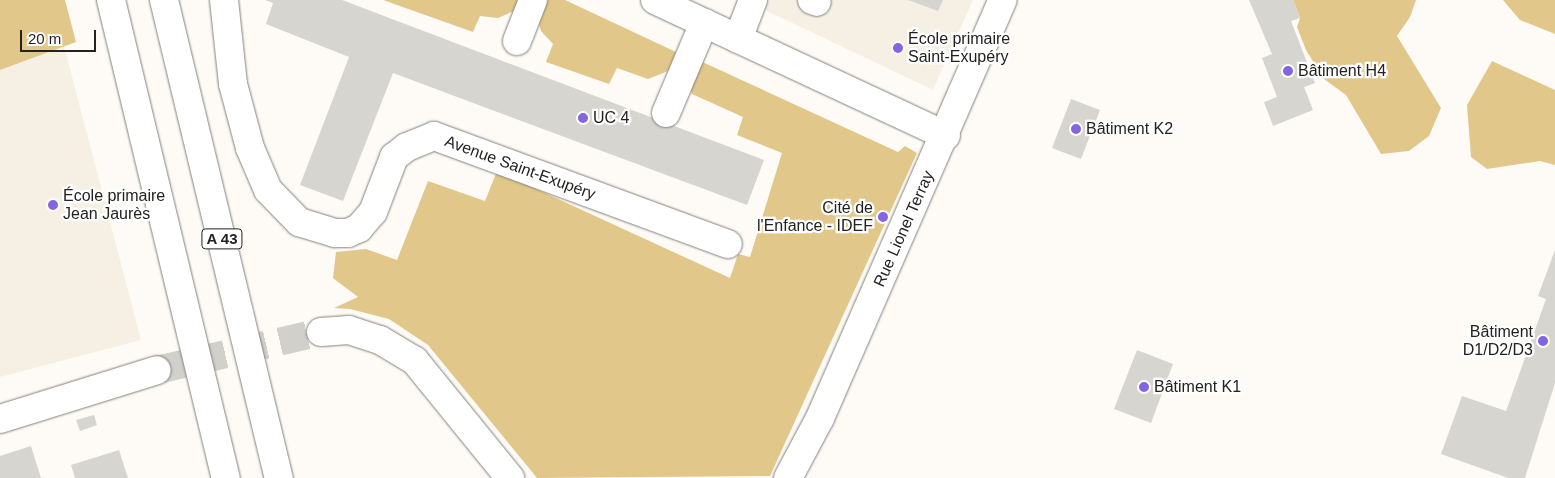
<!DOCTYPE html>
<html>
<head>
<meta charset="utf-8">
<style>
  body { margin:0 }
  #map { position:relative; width:1555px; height:478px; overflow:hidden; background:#fefbf6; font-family:Helvetica,sans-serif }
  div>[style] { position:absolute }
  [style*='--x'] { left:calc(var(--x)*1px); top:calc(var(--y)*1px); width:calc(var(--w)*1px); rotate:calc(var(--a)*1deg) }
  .built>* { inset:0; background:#f6f0e4 }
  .green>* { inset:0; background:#e1c78a }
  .building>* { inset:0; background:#d7d5d0 }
  .minor-tunnel>* { height:28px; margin-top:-14px; transform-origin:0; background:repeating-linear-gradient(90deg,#d2d0cb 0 28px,transparent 0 42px) }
  .roads { filter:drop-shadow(0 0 1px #83817c) drop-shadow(0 0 1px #83817c) }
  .minor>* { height:28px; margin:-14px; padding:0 14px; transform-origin:14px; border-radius:14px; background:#fff }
  .major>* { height:28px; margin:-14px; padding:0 14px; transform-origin:14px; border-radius:14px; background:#fff }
  .highway>* { height:28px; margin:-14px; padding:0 14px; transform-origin:14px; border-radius:14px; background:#fff }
  .dots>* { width:14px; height:14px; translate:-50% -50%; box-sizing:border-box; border:2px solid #fff; border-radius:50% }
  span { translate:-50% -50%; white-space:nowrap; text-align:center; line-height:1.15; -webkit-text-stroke:4.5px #fff; paint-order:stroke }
  .shield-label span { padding:1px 4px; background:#fff; border:1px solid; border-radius:4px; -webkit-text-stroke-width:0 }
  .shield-label { font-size:15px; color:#232220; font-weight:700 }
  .poi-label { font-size:16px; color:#232220 }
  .left { translate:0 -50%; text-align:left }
  .right { translate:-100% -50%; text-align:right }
  .street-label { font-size:16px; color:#232220 }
  .scale { position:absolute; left:20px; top:30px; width:76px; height:22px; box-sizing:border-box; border:2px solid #232220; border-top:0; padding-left:6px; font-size:15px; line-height:18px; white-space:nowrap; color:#232220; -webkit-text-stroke:4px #fff; paint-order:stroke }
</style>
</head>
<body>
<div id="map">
  <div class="built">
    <i style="clip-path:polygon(744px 0,973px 0,933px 90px)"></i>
    <i style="clip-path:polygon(64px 46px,141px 340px,0 377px,0 70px)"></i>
  </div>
  <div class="green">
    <i style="clip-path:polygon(0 0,65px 0,76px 42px,0 70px)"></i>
    <i style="clip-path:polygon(383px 0,522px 0,516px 10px,498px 18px,480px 16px,473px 32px)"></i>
    <i style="clip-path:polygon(545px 0,565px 0,676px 52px,668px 71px,648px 79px,617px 68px,609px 84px,546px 62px,553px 44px,541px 31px,539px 24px)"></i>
    <i style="clip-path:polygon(1293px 0,1416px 0,1410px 17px,1397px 36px,1441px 108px,1429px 136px,1409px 151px,1381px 154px,1346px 95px,1324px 79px,1306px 50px,1297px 27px,1300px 18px)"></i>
    <i style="clip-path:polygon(1503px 0,1555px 0,1555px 34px,1520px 20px)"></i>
    <i style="clip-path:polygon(698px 60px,898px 152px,905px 146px,917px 153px,770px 476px,537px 478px,428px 345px,389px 319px,350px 309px,334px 308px,358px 297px,333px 278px,336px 252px,366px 249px,397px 260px,428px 181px,485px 201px,497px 171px,730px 278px,738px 254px,750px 257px,782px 153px,737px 135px,743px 117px,692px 94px,689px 86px)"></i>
    <i style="clip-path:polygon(1492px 61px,1555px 90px,1555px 165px,1540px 161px,1487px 169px,1471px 157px,1467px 105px)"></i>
  </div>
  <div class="building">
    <i style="clip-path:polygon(265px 0,342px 0,764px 160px,747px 205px,393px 73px,343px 201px,300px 185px,349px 57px,266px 24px,273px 3px)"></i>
    <i style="clip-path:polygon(908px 0,943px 0,938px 11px)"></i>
    <i style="clip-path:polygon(1249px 0,1293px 0,1300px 18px,1291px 21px,1315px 83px,1304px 87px,1313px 110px,1273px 126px,1264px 102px,1277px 97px,1262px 58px,1272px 54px)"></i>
    <i style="clip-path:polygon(1071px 99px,1100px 110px,1081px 159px,1052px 148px)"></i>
    <i style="clip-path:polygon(1555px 250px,1555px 383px,1525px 478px,1508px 478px,1441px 454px,1462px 396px,1506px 411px,1546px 299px,1538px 296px)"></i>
    <i style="clip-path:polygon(1137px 350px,1173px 364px,1151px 423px,1114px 409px)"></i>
    <i style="clip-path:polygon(94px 415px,97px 425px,80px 431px,76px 420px)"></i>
    <i style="clip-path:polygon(31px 446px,41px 478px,0 478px,0 456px)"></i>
    <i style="clip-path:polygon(119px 450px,128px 478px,75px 478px,71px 465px)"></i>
  </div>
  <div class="minor-tunnel">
    <i style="--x:157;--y:370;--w:168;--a:-13"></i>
  </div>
  <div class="roads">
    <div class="minor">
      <i style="--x:224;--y:0;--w:84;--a:83.9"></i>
      <i style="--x:233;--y:84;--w:66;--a:75.1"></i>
      <i style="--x:250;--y:148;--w:46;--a:66.8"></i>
      <i style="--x:268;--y:190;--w:45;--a:45.9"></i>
      <i style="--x:299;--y:222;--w:38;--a:17"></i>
      <i style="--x:335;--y:233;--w:13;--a:0"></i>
      <i style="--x:348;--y:233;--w:12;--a:-24"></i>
      <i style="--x:359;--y:228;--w:21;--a:-49"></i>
      <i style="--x:373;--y:212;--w:59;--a:-69.1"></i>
      <i style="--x:394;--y:157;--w:16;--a:-38"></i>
      <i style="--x:407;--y:147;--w:29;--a:-22"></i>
      <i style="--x:434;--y:136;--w:313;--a:20.2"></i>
      <i style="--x:655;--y:0;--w:321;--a:25"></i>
      <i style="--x:812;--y:0;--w:5;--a:22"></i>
      <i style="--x:738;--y:39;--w:42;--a:-69"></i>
      <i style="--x:517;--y:41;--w:44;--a:-68.7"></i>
      <i style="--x:666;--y:113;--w:98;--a:-67.1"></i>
      <i style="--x:321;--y:332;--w:28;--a:-4"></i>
      <i style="--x:349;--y:330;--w:33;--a:18"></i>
      <i style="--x:380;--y:340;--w:41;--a:31"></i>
      <i style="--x:415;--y:361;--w:151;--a:50.9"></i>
      <i style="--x:0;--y:419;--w:164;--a:-17.3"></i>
    </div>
    <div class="major">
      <i style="--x:788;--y:478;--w:68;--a:-61.9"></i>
      <i style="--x:820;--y:418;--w:456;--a:-66.4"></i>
    </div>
    <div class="highway">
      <i style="--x:111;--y:0;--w:492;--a:76.5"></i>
      <i style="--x:164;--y:0;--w:492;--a:76.5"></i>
    </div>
  </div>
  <div class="dots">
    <i style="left:898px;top:48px;background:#8465e0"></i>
    <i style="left:1288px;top:71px;background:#8465e0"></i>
    <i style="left:583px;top:118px;background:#8465e0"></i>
    <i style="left:1076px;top:129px;background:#8465e0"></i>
    <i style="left:53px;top:205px;background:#8465e0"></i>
    <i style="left:883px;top:217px;background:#8465e0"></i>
    <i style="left:1543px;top:341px;background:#8465e0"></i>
    <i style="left:1144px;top:387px;background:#8465e0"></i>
  </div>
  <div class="shield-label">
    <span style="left:222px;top:239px">A 43</span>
  </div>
  <div class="poi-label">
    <span class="left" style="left:908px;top:48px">École primaire<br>Saint-Exupéry</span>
    <span class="left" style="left:1298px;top:71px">Bâtiment H4</span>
    <span class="left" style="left:593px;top:118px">UC 4</span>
    <span class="left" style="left:1086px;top:129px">Bâtiment K2</span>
    <span class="left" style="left:63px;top:205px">École primaire<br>Jean Jaurès</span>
    <span class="right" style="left:873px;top:217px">Cité de<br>l'Enfance - IDEF</span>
    <span class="right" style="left:1533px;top:341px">Bâtiment<br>D1/D2/D3</span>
    <span class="left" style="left:1154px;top:387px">Bâtiment K1</span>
  </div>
  <div class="street-label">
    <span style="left:520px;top:168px;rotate:20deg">Avenue Saint-Exupéry</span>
    <span style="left:904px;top:229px;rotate:-66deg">Rue Lionel Terray</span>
  </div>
  <div class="scale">20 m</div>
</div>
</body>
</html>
